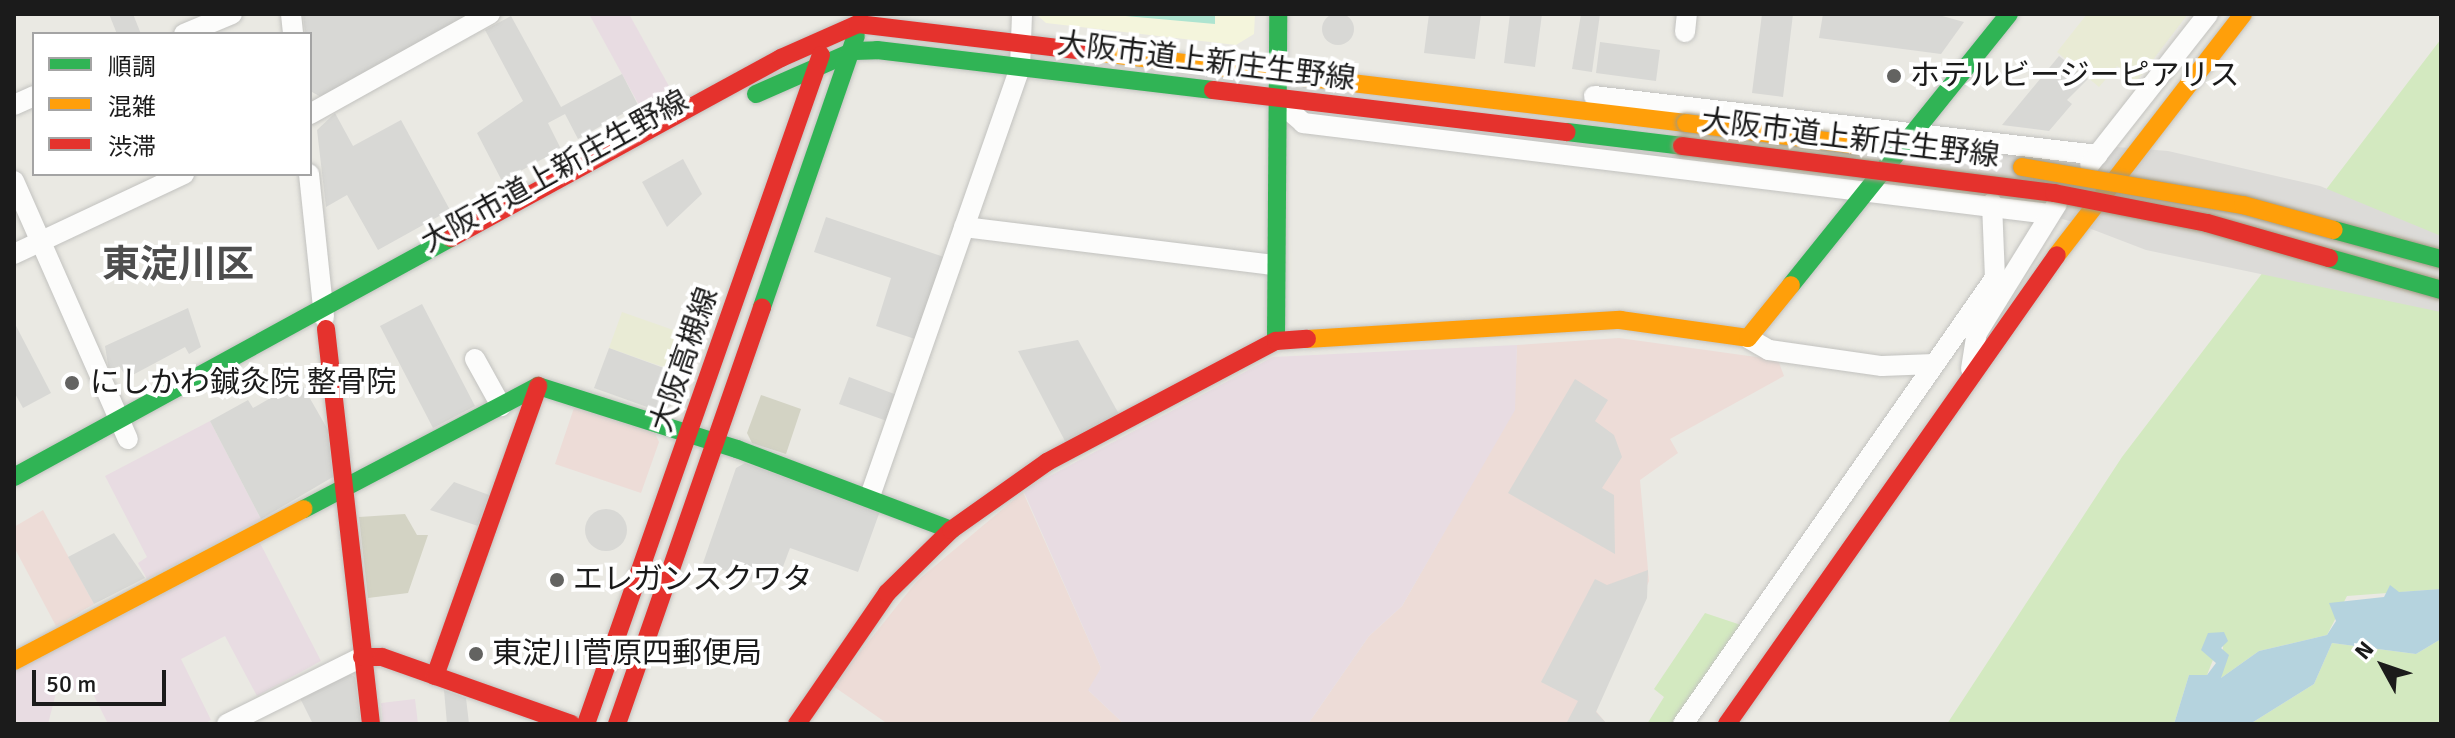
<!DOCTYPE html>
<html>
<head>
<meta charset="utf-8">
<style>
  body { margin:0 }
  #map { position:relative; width:2455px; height:738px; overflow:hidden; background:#eae9e3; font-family:Signika,"Noto Sans JP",sans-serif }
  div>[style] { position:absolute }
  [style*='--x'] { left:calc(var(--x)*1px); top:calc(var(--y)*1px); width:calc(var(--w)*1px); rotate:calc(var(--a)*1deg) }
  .commercial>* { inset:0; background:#eddcd7 }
  .industrial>* { inset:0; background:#e8dce2 }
  .education>* { inset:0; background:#f4f5dc }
  .construction>* { inset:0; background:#d3d3c4 }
  .farmland>* { inset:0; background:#e9ebd5 }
  .grass>* { inset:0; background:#d3e9c0 }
  .pitch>* { inset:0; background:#ade4d0 }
  .parking>* { inset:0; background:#d8d8d5 }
  .round { border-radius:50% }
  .water>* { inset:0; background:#b5d3de }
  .pier>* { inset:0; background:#dcdbd8 }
  .roads { filter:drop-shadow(0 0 2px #c2c2bf) drop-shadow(0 0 2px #c2c2bf) }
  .street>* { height:20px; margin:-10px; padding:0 10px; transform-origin:10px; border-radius:10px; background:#fcfcfb }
  .fast>* { height:18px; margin:-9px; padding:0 9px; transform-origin:9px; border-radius:9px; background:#30b455 }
  .slow>* { height:18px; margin:-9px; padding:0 9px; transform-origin:9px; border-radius:9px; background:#ff9f0a }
  .jam>* { height:18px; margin:-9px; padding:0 9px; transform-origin:9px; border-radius:9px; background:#e5322d }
  .bridges { filter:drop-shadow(0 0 2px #a09880) drop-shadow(0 0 2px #a09880) }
  .fast-bridge>* { height:18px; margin:-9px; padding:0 9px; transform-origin:9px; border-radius:9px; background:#30b455 }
  .slow-bridge>* { height:18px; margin:-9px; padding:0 9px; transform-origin:9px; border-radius:9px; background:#ff9f0a }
  .jam-bridge>* { height:18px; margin:-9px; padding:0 9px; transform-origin:9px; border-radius:9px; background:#e5322d }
  .dots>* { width:22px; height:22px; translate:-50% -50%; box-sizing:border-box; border:4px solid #fff; border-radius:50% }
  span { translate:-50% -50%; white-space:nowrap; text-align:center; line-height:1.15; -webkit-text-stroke:8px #fff; paint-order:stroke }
  .street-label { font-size:30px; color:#1b1b1b }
  .poi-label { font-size:30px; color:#1b1b1b }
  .left { translate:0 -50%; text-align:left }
  .district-label { font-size:38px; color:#4e4e4e; font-weight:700 }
  .frame { position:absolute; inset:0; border:16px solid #1b1b1b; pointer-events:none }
  .legend { position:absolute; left:32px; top:32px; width:280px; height:144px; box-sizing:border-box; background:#fff; border:2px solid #a4a4a4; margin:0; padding:10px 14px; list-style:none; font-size:24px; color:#1b1b1b }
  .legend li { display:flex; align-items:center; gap:16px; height:40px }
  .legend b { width:40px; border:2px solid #a4a4a4 }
  .north { position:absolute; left:2343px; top:626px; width:80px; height:80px; -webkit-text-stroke:6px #fff; paint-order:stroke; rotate:310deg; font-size:22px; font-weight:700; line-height:32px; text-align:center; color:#1b1b1b }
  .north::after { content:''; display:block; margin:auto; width:28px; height:36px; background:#1b1b1b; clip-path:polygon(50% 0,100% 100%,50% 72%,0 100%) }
  .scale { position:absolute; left:32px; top:670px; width:134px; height:36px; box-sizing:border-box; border:4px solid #1b1b1b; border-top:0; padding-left:10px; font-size:24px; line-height:28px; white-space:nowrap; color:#1b1b1b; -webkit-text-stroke:6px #fff; paint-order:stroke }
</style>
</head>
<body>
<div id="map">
  <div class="commercial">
    <i style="clip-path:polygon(1619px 338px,1778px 360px,1784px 376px,1670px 439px,1678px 453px,1640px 480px,1649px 581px,1596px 711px,1607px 724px,1308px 724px,1369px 636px,1402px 606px,1514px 410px,1517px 345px)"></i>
    <i style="clip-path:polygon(575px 405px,654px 431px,659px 442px,641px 493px,555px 464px)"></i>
    <i style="clip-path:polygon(1023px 492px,1101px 668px,1089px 691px,1124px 724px,888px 724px,833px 686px,917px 581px)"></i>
    <i style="clip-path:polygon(43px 510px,94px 604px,56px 626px,14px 547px,14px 527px)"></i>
  </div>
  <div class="industrial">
    <i style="clip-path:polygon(589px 14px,629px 14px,670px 88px,639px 105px)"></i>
    <i style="clip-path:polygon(1517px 345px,1515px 410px,1402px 606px,1369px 636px,1308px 724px,1124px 724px,1088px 690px,1101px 668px,1024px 492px,1031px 486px,1273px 357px)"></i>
    <i style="clip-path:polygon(210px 421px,261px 519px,147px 579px,138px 563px,147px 557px,105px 476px)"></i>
    <i style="clip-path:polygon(260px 543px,321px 661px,257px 696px,225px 636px,181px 659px,211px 720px,204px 724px,108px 724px,90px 688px,56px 693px,48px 724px,14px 721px,14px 671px)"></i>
    <i style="clip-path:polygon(415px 699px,418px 724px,383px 724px,381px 703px)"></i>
  </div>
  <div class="education">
    <i style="clip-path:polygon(1036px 14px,1255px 14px,1254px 34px,1236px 45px,1046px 23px)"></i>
  </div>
  <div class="construction">
    <i style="clip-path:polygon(761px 395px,801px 409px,786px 454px,752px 443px,747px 433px)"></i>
    <i style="clip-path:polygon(405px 514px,417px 535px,428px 535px,408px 593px,368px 598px,359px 517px)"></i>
  </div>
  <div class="farmland">
    <i style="clip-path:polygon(2087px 14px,2188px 14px,2136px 82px,2117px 66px,2099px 87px,2057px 52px)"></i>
    <i style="clip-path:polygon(622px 312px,696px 338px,683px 374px,609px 348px)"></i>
  </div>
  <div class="grass">
    <i style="clip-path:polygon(2441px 39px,2441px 589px,2347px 596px,2327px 635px,2259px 651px,2221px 678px,2224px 632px,2207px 675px,2189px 675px,2174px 724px,1947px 724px,2122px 457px)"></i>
    <i style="clip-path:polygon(1705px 613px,1744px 626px,1675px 724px,1647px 724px,1664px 697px,1654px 689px)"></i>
    <i style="clip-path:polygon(2441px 639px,2441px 724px,2250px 724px,2314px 684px,2332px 643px,2416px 654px)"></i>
  </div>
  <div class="pitch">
    <i style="clip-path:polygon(1103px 14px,1215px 14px,1215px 24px)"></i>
  </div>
  <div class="parking">
    <i class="round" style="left:1322px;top:13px;width:32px;height:32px"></i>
    <i style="clip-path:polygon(109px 14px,133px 14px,141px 34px,117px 34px)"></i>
    <i style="clip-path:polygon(303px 14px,470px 14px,321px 97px,312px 92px)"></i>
    <i style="clip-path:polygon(1429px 14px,1481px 14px,1475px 59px,1424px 53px)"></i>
    <i style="clip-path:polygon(1510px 14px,1542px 14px,1535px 67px,1504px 63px)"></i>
    <i style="clip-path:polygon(1581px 14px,1600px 14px,1592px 72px,1572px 69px)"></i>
    <i style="clip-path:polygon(1762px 14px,1793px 14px,1783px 97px,1752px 93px)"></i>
    <i style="clip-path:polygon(1823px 14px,1935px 14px,1964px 22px,1941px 54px,1819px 38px)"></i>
    <i style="clip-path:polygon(511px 16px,561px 107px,622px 74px,638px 105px,578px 139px,565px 114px,548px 123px,561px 149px,502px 181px,477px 133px,523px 101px,485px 30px)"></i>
    <i style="clip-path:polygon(1600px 42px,1660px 50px,1656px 81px,1596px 73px)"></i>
    <i style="clip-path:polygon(2059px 56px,2088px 79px,2067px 100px,2072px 104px,2049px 131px,2002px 125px)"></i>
    <i style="clip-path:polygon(335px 113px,353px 146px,401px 120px,450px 210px,378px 250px,347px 195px,326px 207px,317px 130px)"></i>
    <i style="clip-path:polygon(683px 159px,702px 194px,667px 227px,642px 182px)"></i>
    <i style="clip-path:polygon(826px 217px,944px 257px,915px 339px,876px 326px,891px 278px,814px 252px)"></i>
    <i style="clip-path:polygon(422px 304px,475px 406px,433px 428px,380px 326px)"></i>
    <i style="clip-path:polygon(188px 308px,201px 347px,189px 354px,185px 347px,127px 378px,119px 366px,109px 371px,105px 346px)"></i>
    <i style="clip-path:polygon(14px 322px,51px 393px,23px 408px,14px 392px)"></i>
    <i style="clip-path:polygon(1078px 340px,1120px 416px,1066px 443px,1018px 351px)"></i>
    <i style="clip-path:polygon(609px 348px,683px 375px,671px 406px,661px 412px,594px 388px)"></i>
    <i style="clip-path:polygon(849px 377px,897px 395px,887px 421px,839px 404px)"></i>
    <i style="clip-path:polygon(1575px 379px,1608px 400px,1595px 421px,1614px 435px,1622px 457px,1602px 488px,1614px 495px,1615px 554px,1508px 493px)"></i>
    <i style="clip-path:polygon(300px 381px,328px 430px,333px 477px,261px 519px,210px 421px,248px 400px,253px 408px)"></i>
    <i style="clip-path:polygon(745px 463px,880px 511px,858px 572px,790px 548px,775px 588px,703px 563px,736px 468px)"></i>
    <i style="clip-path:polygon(454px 482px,489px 495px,478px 526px,430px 510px)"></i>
    <i class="round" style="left:585px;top:509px;width:42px;height:42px"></i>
    <i style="clip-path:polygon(114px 533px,145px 578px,94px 604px,68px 557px)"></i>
    <i style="clip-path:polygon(1648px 570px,1647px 598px,1596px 712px,1607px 724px,1566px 724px,1578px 701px,1541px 682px,1595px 579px,1607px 585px)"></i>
    <i style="clip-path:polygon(346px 672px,355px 677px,361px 722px,313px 724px,300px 698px)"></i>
    <i style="clip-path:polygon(444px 690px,466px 698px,469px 724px,447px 724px)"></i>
  </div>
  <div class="water">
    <i style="clip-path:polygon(2390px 585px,2399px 592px,2441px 589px,2441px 639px,2416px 654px,2332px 643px,2314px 684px,2250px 724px,2174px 724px,2189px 675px,2207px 675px,2216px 663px,2201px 650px,2208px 633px,2224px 632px,2228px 641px,2221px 648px,2229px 655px,2221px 678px,2259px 651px,2327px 635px,2336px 621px,2329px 603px,2384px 597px)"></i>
  </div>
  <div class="pier">
    <i style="clip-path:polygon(1687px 114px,2168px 151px,2320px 186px,2441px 236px,2441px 312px,2146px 250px,2073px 222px)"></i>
  </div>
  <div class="roads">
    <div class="street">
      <i style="--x:291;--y:14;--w:20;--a:84"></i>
      <i style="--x:1685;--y:32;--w:18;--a:-84"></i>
      <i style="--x:184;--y:34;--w:52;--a:-22.6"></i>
      <i style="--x:1594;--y:96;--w:507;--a:6.68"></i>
      <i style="--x:1277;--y:100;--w:35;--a:41"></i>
      <i style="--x:1303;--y:123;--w:752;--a:6.95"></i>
      <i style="--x:14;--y:105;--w:22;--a:-24"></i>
      <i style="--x:310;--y:114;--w:206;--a:-29.1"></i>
      <i style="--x:2090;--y:164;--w:191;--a:-51.8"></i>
      <i style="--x:309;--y:174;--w:144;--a:84"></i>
      <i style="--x:14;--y:181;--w:282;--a:66.2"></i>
      <i style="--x:964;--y:227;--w:310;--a:7"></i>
      <i style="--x:14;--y:254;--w:188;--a:-25.2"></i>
      <i style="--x:1748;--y:338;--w:24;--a:30"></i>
      <i style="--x:1769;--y:350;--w:114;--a:8.1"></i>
      <i style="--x:1882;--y:366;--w:52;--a:-2.2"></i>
      <i style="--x:475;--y:359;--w:54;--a:61"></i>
      <i style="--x:1971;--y:369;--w:36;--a:-81"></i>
      <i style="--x:1977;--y:333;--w:152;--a:-58.2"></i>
      <i style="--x:870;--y:496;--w:454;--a:-70.7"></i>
      <i style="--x:1020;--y:67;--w:53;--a:-87.8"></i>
      <i style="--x:227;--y:724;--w:151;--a:-26.4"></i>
      <i style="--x:1683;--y:724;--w:544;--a:-55.03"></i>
      <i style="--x:1995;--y:278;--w:75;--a:-92.3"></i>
    </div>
    <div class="fast">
      <i style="--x:756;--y:94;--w:107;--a:-23.7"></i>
      <i style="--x:854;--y:51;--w:23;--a:-2"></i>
      <i style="--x:877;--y:50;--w:338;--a:6.8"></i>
      <i style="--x:1567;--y:132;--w:116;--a:6.9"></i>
      <i style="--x:1791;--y:285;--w:348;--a:-51.2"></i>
      <i style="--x:762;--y:307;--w:287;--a:-70.9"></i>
      <i style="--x:1276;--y:341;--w:327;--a:-89.6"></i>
      <i style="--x:14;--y:477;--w:498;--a:-28.7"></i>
      <i style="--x:304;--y:509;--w:264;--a:-27.7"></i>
      <i style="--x:538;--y:386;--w:209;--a:17.6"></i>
      <i style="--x:737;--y:449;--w:229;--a:20.7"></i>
    </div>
    <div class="slow">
      <i style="--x:1093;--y:52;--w:597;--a:6.83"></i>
      <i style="--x:2057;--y:255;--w:304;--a:-52.3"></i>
      <i style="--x:1307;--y:339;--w:314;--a:-3.5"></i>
      <i style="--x:1620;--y:320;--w:129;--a:8"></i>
      <i style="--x:1748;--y:338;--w:68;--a:-50.9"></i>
      <i style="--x:14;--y:661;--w:327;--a:-27.7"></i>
    </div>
    <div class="jam">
      <i style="--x:1213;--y:90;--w:356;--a:6.8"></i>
      <i style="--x:451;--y:238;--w:376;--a:-28.6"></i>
      <i style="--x:781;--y:58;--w:84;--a:-23.8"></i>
      <i style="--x:858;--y:24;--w:237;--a:6.8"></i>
      <i style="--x:326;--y:329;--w:398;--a:83.5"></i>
      <i style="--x:362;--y:657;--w:20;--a:0"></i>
      <i style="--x:382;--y:657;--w:201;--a:19.5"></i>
      <i style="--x:435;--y:676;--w:308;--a:-70.4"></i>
      <i style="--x:586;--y:724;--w:709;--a:-70.65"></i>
      <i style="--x:617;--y:724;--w:441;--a:-70.8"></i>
      <i style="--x:797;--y:724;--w:159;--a:-55.5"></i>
      <i style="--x:887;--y:593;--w:90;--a:-44.5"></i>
      <i style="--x:951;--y:530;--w:118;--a:-35.3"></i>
      <i style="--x:1047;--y:462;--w:259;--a:-27.9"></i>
      <i style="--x:1276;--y:341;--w:31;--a:-4"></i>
      <i style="--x:1727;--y:724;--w:573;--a:-54.87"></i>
    </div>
  </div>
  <div class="bridges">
    <div class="fast-bridge">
      <i style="--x:2334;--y:230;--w:111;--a:15.2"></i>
      <i style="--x:2329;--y:258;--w:116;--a:15.9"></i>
    </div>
    <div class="slow-bridge">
      <i style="--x:1686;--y:123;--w:172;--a:7.3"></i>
      <i style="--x:2022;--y:167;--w:224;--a:9.8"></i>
      <i style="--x:2243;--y:205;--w:94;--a:15.4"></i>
    </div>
    <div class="jam-bridge">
      <i style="--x:1682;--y:146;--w:375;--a:7.2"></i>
      <i style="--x:2054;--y:193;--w:156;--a:11.1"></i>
      <i style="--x:2207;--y:223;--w:127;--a:16"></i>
    </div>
  </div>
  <div class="dots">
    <i style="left:1894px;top:76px;background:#636361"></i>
    <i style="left:72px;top:383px;background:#636361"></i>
    <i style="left:557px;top:580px;background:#636361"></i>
    <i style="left:476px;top:654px;background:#636361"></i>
  </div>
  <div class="street-label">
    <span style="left:1206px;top:62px;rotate:7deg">大阪市道上新庄生野線</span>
    <span style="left:1850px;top:139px;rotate:7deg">大阪市道上新庄生野線</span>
    <span style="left:555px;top:172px;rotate:-29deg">大阪市道上新庄生野線</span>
    <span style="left:685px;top:360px;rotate:-71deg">大阪高槻線</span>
  </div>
  <div class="poi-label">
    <span class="left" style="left:1910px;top:76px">ホテルビージーピアリス</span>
    <span class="left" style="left:90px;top:383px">にしかわ鍼灸院 整骨院</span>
    <span class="left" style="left:573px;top:580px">エレガンスクワタ</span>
    <span class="left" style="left:492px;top:654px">東淀川菅原四郵便局</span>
  </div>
  <div class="district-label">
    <span style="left:178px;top:265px">東淀川区</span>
  </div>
  <div class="frame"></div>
  <ul class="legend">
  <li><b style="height:10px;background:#30b455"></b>順調</li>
  <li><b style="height:10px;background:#ff9f0a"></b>混雑</li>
  <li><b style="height:10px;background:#e5322d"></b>渋滞</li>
  </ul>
  <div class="north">N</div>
  <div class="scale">50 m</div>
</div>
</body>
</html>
